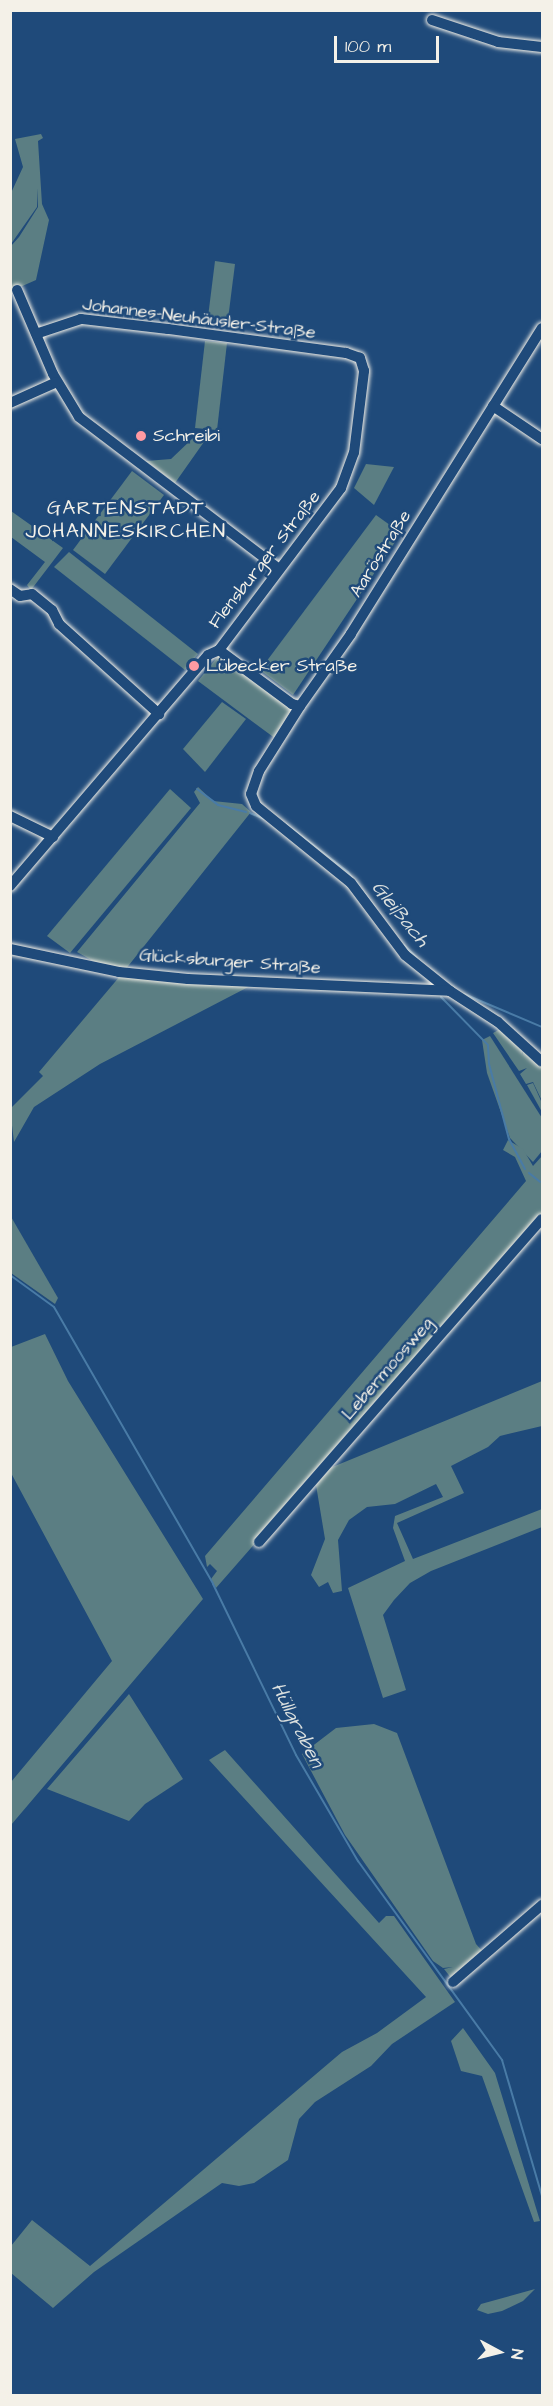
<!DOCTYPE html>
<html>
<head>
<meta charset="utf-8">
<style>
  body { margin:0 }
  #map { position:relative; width:553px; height:2406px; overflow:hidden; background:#1f4a7a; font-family:"Architects Daughter",sans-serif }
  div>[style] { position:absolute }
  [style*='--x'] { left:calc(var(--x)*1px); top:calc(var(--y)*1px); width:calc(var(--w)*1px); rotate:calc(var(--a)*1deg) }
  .green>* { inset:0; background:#5b7e83 }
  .stream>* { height:2px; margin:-1px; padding:0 1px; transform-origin:1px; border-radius:1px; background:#497ba6 }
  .roads { filter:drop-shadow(0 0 2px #f4f1e8) drop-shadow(0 0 2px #f4f1e8) }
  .minor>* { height:10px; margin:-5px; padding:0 5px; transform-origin:5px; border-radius:5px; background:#1f4a7a }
  .dots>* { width:16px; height:16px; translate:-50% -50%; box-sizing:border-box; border:3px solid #1f4a7a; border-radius:50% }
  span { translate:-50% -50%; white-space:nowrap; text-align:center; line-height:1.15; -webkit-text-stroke:5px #1f4a7a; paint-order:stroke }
  .street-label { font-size:18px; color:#f4f1e8 }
  .poi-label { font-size:18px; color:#f4f1e8 }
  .left { translate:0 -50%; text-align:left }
  .neighbourhood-label { font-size:20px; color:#f4f1e8; letter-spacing:1.5px }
  .water-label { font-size:20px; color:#dadfde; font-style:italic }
  .frame { position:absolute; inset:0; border:12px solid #f4f1e8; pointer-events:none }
  .north { position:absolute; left:469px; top:2322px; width:60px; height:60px; -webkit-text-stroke:4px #1f4a7a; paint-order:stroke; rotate:97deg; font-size:16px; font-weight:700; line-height:24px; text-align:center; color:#f4f1e8 }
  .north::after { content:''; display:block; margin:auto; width:21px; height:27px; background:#f4f1e8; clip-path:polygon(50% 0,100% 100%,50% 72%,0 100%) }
  .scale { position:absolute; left:334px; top:36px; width:105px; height:27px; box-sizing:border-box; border:3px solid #f4f1e8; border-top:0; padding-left:8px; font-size:18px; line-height:21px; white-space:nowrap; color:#f4f1e8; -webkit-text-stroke:4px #1f4a7a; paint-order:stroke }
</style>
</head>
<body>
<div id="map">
  <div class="green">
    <i style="clip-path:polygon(41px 134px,43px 138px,38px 141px,42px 204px,49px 220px,36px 280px,11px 291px,11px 246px,19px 237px,38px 207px,37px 188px,37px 207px,11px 244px,11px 193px,23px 167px,15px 139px)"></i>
    <i style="clip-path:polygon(215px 261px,235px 264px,227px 327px,207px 325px)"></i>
    <i style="clip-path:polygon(205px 341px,227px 343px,217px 430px,195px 428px)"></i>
    <i style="clip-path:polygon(193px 438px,206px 439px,175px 483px,146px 461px,171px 459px)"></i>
    <i style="clip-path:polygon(366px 464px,394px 467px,374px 505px,354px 488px)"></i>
    <i style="clip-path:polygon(132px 471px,164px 495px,105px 574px,73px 550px)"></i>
    <i style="clip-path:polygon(11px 511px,63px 548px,31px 590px,27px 585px,45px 562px,11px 537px)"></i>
    <i style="clip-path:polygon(376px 515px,401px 533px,293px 695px,260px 670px)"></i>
    <i style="clip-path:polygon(69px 552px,198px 654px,185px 670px,54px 567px)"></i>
    <i style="clip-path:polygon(220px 654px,292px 709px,276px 739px,198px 681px)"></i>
    <i style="clip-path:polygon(222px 702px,246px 719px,205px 772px,183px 749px)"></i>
    <i style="clip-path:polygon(198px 787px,213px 801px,242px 804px,251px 812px,125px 970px,100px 965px,77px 952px,200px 803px,194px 792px)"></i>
    <i style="clip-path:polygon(170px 789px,191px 808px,70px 953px,47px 936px)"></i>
    <i style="clip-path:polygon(120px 976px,252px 985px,100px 1064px,34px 1107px,14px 1142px,10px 1109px,43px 1076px,39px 1072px)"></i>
    <i style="clip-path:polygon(502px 1028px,521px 1047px,523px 1055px,523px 1049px,542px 1066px,542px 1101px,533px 1082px,526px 1084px,520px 1074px,527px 1068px,519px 1071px,493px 1033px)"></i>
    <i style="clip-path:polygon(490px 1036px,542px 1118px,542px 1151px,533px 1162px,510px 1138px,487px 1073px,482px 1040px)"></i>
    <i style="clip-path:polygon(533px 1083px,542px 1103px,542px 1112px,527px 1085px)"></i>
    <i style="clip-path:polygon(508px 1140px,523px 1149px,533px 1166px,542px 1156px,542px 1215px,216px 1588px,211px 1579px,217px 1571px,210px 1564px,207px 1567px,205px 1556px,526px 1181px,515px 1157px,503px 1150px)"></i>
    <i style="clip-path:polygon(10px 1215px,58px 1298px,55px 1304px,11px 1273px)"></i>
    <i style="clip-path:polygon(45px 1334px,68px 1381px,203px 1599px,11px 1825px,11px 1782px,112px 1661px,11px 1473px,11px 1347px)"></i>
    <i style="clip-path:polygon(542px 1381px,542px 1426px,500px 1436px,488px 1447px,451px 1466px,464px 1493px,397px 1523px,413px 1559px,542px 1509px,542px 1527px,431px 1571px,410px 1583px,394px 1600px,383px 1615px,406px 1690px,383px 1698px,348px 1588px,405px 1561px,393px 1528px,395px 1516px,443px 1497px,436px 1484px,395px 1504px,367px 1507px,349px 1520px,338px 1540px,342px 1591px,333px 1593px,328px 1582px,319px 1587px,311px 1575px,325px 1539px,316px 1485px,330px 1468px)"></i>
    <i style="clip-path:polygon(129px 1694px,183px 1779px,145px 1804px,129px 1821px,47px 1789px)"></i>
    <i style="clip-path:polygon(374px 1724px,397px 1733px,476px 1944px,483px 1952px,452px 1979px,444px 1969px,453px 1967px,443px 1968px,433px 1961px,345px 1835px,302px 1754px,336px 1728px)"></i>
    <i style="clip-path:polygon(225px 1750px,379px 1923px,386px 1916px,394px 1916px,455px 2002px,392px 2044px,371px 2066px,315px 2102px,299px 2119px,288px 2160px,254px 2183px,239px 2186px,222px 2183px,94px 2272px,53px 2308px,11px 2273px,11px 2246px,32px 2220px,90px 2266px,342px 2052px,377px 2033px,426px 1997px,209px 1760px)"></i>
    <i style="clip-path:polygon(463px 2028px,495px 2073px,540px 2221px,534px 2222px,482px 2076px,461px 2071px,451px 2041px)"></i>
    <i style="clip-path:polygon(535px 2289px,523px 2301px,502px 2311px,488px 2314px,477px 2310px,481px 2304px)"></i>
  </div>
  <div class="stream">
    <i style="--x:197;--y:789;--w:26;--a:37"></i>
    <i style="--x:218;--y:805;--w:29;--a:14"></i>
    <i style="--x:250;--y:813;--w:15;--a:23"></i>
    <i style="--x:286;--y:824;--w:78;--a:37.7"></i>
    <i style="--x:348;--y:872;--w:44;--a:52.4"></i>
    <i style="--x:404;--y:945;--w:18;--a:45"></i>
    <i style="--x:464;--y:994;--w:85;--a:22.9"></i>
    <i style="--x:441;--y:997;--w:67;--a:45.6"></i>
    <i style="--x:488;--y:1045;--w:19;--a:87"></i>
    <i style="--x:489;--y:1064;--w:78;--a:75.1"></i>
    <i style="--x:509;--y:1139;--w:34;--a:62"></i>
    <i style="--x:529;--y:1173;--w:14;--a:39"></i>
    <i style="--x:10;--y:1275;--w:54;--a:36"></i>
    <i style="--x:54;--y:1307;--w:319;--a:60.1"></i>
    <i style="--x:213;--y:1584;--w:190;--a:64.1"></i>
    <i style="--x:296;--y:1755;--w:123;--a:59.7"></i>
    <i style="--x:358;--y:1861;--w:246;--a:54.1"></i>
    <i style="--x:502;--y:2060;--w:142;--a:73.6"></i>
  </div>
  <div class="roads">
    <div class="minor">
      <i style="--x:432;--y:20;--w:70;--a:18.4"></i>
      <i style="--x:498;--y:42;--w:44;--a:6.5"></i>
      <i style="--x:17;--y:290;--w:91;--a:66.8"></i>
      <i style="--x:53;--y:374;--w:50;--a:58.8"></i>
      <i style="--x:79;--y:417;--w:250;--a:37.2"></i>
      <i style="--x:542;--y:328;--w:361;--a:122"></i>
      <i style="--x:351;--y:634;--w:88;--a:125.3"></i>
      <i style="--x:300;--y:706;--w:77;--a:122.2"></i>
      <i style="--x:259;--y:771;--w:24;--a:109"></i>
      <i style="--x:251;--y:794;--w:13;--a:67"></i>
      <i style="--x:256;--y:806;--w:122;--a:39"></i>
      <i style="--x:351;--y:883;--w:90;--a:53.1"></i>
      <i style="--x:405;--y:955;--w:58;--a:38.7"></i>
      <i style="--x:450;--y:991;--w:57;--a:32.9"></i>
      <i style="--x:498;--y:1022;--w:59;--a:42.3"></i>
      <i style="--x:10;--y:403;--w:51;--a:-24.1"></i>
      <i style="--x:493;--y:406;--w:59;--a:34"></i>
      <i style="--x:10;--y:589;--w:12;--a:35"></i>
      <i style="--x:20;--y:596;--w:12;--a:-9"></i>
      <i style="--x:32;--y:594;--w:26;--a:39"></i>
      <i style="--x:52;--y:610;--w:16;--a:63"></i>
      <i style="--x:59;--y:624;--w:135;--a:42"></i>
      <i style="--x:219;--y:650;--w:91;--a:36.5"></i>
      <i style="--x:292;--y:704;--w:8;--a:14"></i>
      <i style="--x:10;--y:816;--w:48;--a:26"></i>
      <i style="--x:10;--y:886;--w:304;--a:-49.4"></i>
      <i style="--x:208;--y:655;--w:12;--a:-24"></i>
      <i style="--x:219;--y:650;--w:203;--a:-53"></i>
      <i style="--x:341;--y:488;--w:37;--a:-70"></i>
      <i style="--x:354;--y:453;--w:83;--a:-83"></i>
      <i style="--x:364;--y:371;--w:14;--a:-107"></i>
      <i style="--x:360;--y:358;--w:15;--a:-160"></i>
      <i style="--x:346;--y:353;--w:180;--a:-172.3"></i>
      <i style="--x:168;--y:329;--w:88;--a:-173.4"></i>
      <i style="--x:81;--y:319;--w:47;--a:161.6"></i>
      <i style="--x:10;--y:949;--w:111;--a:11.9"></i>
      <i style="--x:119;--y:972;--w:69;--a:5.8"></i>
      <i style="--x:188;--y:979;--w:261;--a:2.6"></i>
      <i style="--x:259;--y:1542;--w:429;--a:-48.8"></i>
      <i style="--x:453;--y:1982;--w:118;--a:-40.9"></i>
    </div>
  </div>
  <div class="dots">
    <i style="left:141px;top:436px;background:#ff9aa2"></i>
    <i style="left:194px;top:666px;background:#ff9aa2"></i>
  </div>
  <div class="street-label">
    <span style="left:199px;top:319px;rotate:7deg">Johannes-Neuhäusler-Straße</span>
    <span style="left:381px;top:554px;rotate:-58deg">Aaröstraße</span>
    <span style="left:265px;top:560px;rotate:-52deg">Flensburger Straße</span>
    <span style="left:230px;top:962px;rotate:4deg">Glücksburger Straße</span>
    <span style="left:388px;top:1369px;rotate:-49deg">Lebermoosweg</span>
  </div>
  <div class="poi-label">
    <span class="left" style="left:153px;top:436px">Schreibi</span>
    <span class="left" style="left:206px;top:666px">Lübecker Straße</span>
  </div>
  <div class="neighbourhood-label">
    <span style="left:126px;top:520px">GARTENSTADT<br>JOHANNESKIRCHEN</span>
  </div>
  <div class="water-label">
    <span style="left:400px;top:914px;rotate:51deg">Gleißach</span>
    <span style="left:297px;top:1725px;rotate:63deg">Hüllgraben</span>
  </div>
  <div class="frame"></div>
  <div class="north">N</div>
  <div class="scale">100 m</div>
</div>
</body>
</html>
